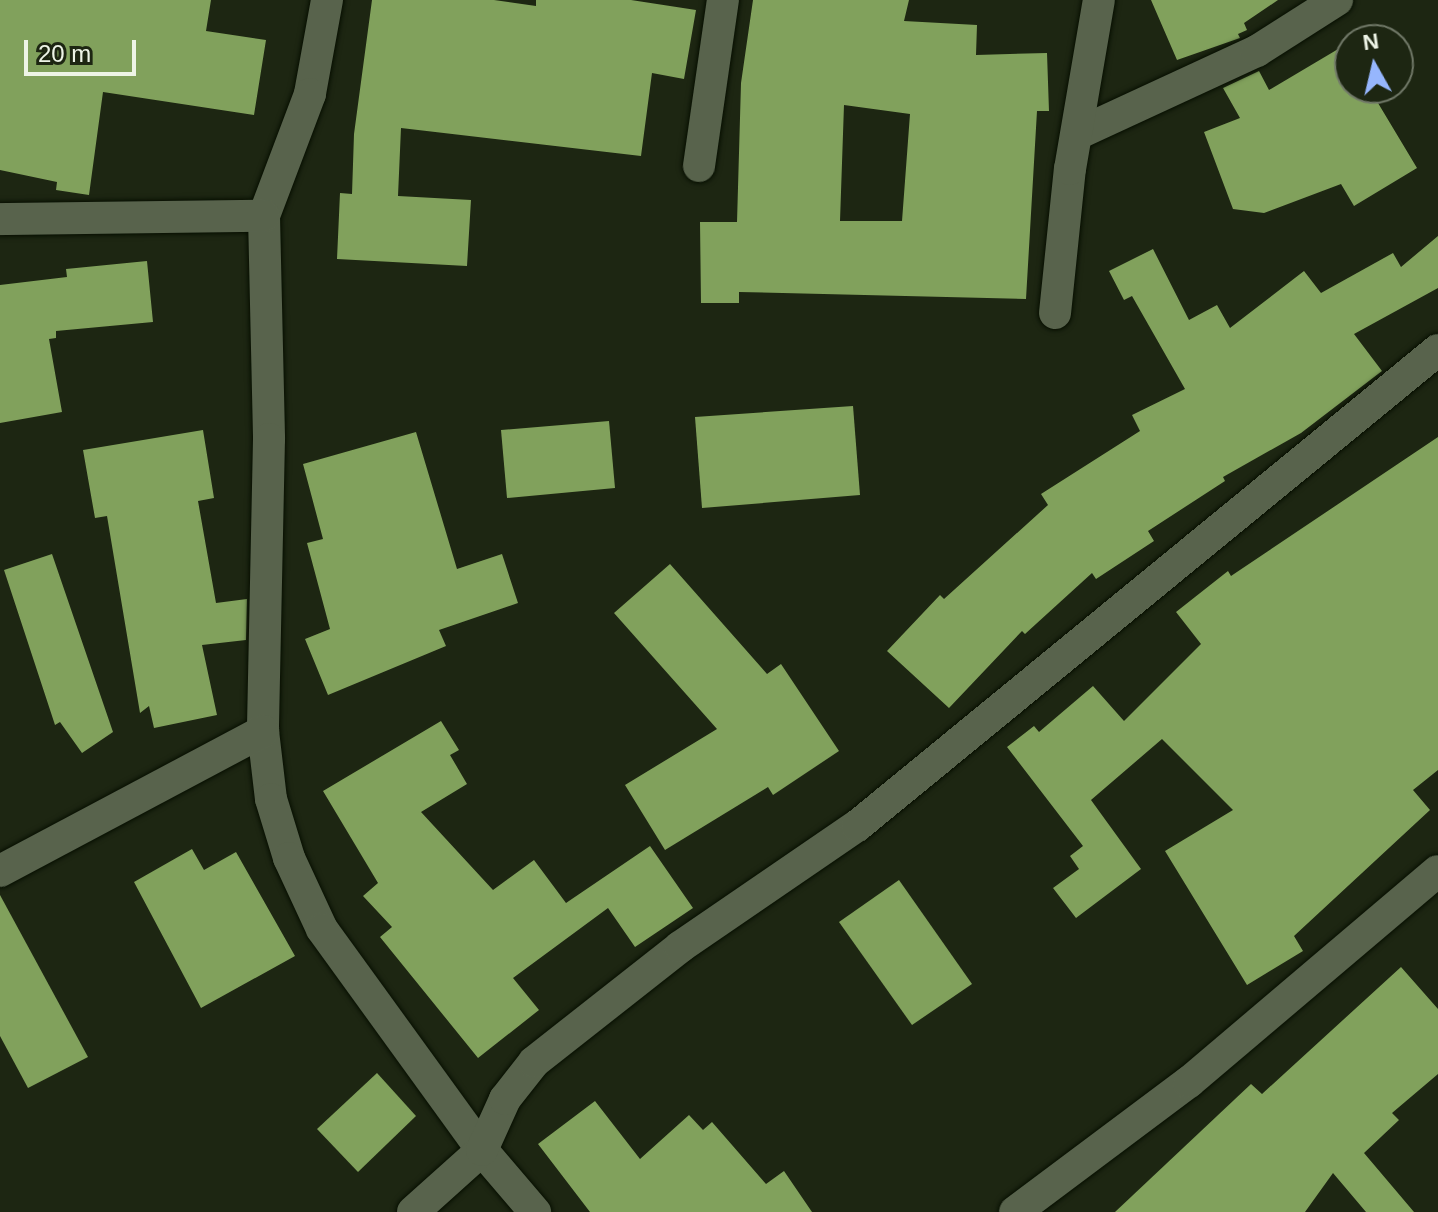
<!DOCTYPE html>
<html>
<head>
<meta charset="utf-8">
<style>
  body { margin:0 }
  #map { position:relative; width:1438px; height:1212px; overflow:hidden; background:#1d2612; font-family:Helvetica,sans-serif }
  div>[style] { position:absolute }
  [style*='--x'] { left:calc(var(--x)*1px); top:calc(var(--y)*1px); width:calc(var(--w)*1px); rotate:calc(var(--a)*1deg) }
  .building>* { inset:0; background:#81a15c }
  .roads { filter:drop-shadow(0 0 2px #070f01) drop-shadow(0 0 2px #070f01) }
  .street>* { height:32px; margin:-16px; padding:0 16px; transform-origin:16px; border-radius:16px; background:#58634c }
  span { translate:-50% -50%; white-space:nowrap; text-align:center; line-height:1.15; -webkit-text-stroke:8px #1d2612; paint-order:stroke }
  .north { position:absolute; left:1334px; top:24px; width:80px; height:80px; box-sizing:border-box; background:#1d2612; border:2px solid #707867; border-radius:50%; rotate:352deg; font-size:22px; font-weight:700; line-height:32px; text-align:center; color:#edf4e6 }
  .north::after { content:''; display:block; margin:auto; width:28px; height:36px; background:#96b6fd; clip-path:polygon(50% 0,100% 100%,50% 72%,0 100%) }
  .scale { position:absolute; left:24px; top:40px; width:112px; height:36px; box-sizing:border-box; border:4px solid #edf4e6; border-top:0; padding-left:10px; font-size:24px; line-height:28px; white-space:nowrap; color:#edf4e6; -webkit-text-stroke:6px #1d2612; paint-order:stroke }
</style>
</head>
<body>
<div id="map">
  <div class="building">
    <i style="clip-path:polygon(0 0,211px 0,206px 31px,266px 40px,254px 115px,103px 92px,89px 195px,56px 190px,57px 182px,0 170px)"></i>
    <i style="clip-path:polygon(372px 0,494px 0,536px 6px,536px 0,631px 0,696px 10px,684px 79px,652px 73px,641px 156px,401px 128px,398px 196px,471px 200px,467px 266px,337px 259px,340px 193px,352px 194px,354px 134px)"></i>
    <i style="clip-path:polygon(evenodd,753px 0,909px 0,904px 21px,977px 25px,976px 55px,1047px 53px,1049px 111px,1037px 111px,1026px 299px,739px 292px,739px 303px,701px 303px,700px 222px,737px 222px,741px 83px,753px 0,844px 105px,910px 114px,902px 221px,840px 221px,844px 105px)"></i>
    <i style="clip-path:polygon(1151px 0,1278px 0,1244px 23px,1247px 30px,1238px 34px,1240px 38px,1177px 60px)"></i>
    <i style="clip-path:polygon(1350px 42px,1350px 88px,1369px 88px,1417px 168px,1354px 206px,1341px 184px,1264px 213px,1233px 209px,1204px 132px,1240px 118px,1223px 88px,1259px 71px,1269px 90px)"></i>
    <i style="clip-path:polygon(1438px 236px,1438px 288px,1354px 334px,1382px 371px,1301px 433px,1223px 477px,1225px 481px,1148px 531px,1154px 541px,1096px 579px,1092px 573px,1025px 634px,1022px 631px,949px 708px,887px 651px,940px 595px,944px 599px,1048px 505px,1041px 494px,1140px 431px,1132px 415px,1185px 389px,1132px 296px,1124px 300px,1109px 271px,1153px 249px,1189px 320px,1217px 305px,1230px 328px,1304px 271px,1321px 293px,1393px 253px,1401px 267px)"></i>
    <i style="clip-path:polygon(147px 261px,153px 322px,56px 331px,56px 338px,49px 339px,62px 412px,0 423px,0 285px,67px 277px,66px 269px)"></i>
    <i style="clip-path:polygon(853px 406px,860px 495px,702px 508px,695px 417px)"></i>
    <i style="clip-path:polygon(609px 421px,615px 488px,507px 498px,501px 430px)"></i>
    <i style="clip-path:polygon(203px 430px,214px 498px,198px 501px,216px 603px,247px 599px,246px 640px,202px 645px,217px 715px,154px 728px,149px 706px,140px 713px,107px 516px,95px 518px,83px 450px)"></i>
    <i style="clip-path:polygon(416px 432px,457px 569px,502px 554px,518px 603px,439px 630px,446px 646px,328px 695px,305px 639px,330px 629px,307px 543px,323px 539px,303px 464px)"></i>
    <i style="clip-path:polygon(1438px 437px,1438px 770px,1413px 790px,1430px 810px,1294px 936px,1303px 951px,1247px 985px,1165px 851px,1233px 810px,1162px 739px,1091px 800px,1141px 869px,1076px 918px,1053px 888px,1079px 869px,1070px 856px,1083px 846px,1007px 747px,1034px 726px,1039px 732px,1093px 686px,1124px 721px,1201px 644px,1176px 612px,1228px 571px,1231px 576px)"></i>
    <i style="clip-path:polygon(52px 554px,113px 732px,82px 753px,60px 722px,55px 725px,4px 570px)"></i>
    <i style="clip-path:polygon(670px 564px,767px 674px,781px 664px,839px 751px,773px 795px,768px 787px,665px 850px,625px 785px,717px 729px,614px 613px)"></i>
    <i style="clip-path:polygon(441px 721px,459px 750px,450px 755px,467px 784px,421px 812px,493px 890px,534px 860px,566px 903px,650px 846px,693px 908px,635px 947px,608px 908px,513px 978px,539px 1010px,478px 1058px,380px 937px,392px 927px,363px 896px,378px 883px,323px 791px)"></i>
    <i style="clip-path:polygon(192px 849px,204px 870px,236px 852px,295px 956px,201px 1008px,134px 882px)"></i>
    <i style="clip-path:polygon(899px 880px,972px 984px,912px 1025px,839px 922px)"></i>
    <i style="clip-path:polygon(0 895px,88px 1057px,28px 1088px,0 1036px)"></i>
    <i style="clip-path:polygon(1401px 967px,1438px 1009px,1438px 1074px,1392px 1113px,1399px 1120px,1364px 1153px,1414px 1212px,1366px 1212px,1333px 1173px,1305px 1212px,1115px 1212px,1251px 1084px,1262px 1094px)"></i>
    <i style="clip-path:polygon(377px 1073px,416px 1116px,358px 1172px,317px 1129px)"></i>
    <i style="clip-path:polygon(595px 1101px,640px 1159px,689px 1115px,703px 1130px,712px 1122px,766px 1184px,784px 1171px,812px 1212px,590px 1212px,538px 1144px)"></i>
  </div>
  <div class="roads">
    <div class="street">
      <i style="--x:327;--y:0;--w:96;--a:100.3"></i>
      <i style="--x:310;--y:94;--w:130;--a:110.7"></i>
      <i style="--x:264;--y:216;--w:223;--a:88.7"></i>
      <i style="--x:269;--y:439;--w:292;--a:91.2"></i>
      <i style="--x:263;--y:731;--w:68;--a:83.3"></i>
      <i style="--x:271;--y:799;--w:62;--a:73"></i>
      <i style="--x:289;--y:858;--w:78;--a:65.1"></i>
      <i style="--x:322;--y:929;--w:273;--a:54.1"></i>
      <i style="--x:482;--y:1150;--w:82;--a:49.5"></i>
      <i style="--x:1077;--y:134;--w:198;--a:-24.8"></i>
      <i style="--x:1257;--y:51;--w:95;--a:-32.5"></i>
      <i style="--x:699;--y:166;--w:168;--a:-81.8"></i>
      <i style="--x:0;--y:219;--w:264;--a:-0.7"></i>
      <i style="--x:1055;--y:313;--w:145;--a:-84.1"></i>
      <i style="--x:1070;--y:169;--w:171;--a:-80.3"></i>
      <i style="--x:0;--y:871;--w:298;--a:-28"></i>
      <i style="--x:413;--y:1212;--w:93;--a:-41.9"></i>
      <i style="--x:482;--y:1150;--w:56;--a:-65.7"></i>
      <i style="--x:505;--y:1099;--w:47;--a:-51.9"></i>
      <i style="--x:534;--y:1062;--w:186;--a:-38.2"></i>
      <i style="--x:680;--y:947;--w:214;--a:-34.4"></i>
      <i style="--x:857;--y:826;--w:751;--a:-39.33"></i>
      <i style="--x:1015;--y:1212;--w:217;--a:-36.8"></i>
      <i style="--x:1189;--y:1082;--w:326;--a:-40.3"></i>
    </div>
  </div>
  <div class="north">N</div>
  <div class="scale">20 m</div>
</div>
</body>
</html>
